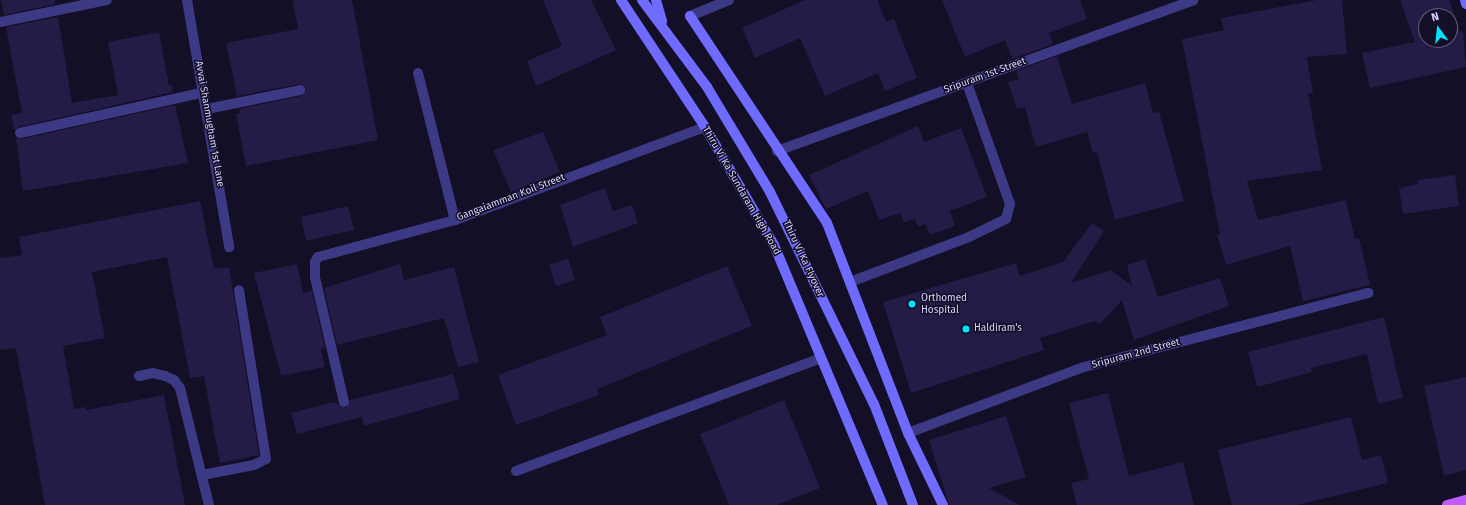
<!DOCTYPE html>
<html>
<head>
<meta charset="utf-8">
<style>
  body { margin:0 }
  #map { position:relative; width:1466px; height:505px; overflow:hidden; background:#130f26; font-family:"Fira Sans",sans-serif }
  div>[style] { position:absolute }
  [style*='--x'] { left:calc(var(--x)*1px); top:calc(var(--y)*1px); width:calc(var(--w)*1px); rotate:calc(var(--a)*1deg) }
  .building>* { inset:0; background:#241b47 }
  .lane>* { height:10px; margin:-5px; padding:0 5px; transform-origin:5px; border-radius:5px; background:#3d3a85 }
  .street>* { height:10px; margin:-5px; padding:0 5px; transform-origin:5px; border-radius:5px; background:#3d3a85 }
  .secondary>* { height:10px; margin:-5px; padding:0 5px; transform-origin:5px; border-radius:5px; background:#6f6bff }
  .primary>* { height:10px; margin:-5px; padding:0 5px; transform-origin:5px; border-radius:5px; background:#c25bff }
  .dots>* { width:11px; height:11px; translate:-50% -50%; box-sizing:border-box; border:2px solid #130f26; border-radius:50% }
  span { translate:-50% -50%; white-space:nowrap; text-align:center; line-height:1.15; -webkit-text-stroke:3px #130f26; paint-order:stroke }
  .street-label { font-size:10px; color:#d9d4ff }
  .poi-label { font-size:10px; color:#d9d4ff }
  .left { translate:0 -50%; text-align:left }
  .north { position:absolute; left:1418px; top:8px; width:40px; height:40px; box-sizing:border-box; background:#130f26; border:1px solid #625e7d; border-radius:50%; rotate:345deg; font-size:11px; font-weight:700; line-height:16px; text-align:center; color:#d9d4ff }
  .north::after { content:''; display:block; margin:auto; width:14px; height:18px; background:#00e5ff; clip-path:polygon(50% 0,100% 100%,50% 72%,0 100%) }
</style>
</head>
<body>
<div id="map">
  <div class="building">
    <i style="clip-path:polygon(1px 0,55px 0,55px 4px,4px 15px)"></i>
    <i style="clip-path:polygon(293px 0,352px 0,378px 140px,246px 166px,236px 114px,240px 113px,239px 109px,301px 96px,306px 89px,299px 84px,237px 96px,226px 43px,298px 29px)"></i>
    <i style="clip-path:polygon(543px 0,591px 0,616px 50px,536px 86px,527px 61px,562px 46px)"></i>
    <i style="clip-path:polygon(805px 0,877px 0,886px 22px,894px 19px,917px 78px,885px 91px,878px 73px,825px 96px,800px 38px,755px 58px,742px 28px)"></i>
    <i style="clip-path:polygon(942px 0,1080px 0,1087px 19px,1049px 33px,1053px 44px,1012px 59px,1005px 40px,965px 57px)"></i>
    <i style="clip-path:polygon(1317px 0,1342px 0,1347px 54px,1307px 57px,1313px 93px,1308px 93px,1322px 170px,1247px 181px,1258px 220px,1346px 200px,1355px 239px,1359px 238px,1370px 285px,1303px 301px,1290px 246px,1226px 265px,1217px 235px,1220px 234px,1182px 39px,1224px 30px,1221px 18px)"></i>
    <i style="clip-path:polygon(evenodd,1400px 0,1449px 0,1460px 32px,1463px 31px,1466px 67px,1370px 88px,1362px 53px,1415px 42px,1400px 0,1426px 16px,1450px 16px,1450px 40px,1426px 40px,1426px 16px)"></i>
    <i style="clip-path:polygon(58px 17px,72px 103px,118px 95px,108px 42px,159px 32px,169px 85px,172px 85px,173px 92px,19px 127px,14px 130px,11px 115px,22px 113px,6px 27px)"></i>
    <i style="clip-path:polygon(1057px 56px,1072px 104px,1145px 83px,1153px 113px,1159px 112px,1184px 201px,1115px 220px,1097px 152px,1093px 153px,1087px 132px,1036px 147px,1025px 107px,1017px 109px,1008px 82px,1019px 79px,1016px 71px)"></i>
    <i style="clip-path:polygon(175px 105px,188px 163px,23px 191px,16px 138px,21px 139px)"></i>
    <i style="clip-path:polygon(918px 126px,924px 142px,961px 128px,987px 197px,950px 211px,955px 226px,930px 235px,925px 224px,918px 227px,915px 219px,904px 222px,900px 213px,879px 220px,868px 191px,826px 209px,809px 175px)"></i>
    <i style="clip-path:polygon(543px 132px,560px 172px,511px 192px,493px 150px)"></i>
    <i style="clip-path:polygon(1455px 175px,1459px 206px,1403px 214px,1399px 188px,1418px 184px,1418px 180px)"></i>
    <i style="clip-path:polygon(605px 188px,613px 211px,632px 205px,638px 223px,573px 247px,560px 205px)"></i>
    <i style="clip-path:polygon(200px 201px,214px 269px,229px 267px,259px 455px,220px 463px,204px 376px,190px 378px,167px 257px,92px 272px,105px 338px,63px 346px,74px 409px,85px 407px,86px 410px,164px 395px,185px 505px,45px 505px,16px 348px,0 350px,0 258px,22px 255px,19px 237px)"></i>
    <i style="clip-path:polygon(348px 206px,354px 230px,306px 241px,301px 217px)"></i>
    <i style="clip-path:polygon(1092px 223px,1104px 231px,1071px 283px,1111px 270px,1132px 286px,1127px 265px,1145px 259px,1158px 297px,1220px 278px,1229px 306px,1134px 340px,1122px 300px,1099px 325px,1095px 321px,1040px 338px,1044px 350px,911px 393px,883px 302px,1016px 263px,1020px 276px,1063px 262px)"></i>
    <i style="clip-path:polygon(568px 258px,575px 280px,556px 286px,549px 265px)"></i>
    <i style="clip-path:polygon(297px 264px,303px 293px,312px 291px,325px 348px,321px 349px,325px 367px,281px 376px,254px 273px)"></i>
    <i style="clip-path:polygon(400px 264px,404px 280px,454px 267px,479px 362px,458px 367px,444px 318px,337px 345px,324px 288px)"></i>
    <i style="clip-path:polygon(727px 266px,752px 326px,597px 389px,599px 395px,516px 425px,498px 375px,607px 335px,600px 317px)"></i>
    <i style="clip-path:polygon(1384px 317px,1403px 398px,1378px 404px,1367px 354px,1311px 368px,1312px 372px,1257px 387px,1248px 352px)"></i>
    <i style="clip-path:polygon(453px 374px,460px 399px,364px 426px,362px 417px,297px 434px,291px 413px,334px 402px,346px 408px,350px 400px)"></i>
    <i style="clip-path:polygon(1466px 377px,1466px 470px,1444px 476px,1424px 386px)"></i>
    <i style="clip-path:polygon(1108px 393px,1129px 476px,1183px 462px,1194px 505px,1077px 505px,1071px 483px,1089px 479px,1069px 403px)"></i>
    <i style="clip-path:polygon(784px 400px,820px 488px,777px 505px,729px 505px,700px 434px)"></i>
    <i style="clip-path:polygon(1006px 416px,1026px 477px,989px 488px,1020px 505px,949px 505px,929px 440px)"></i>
    <i style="clip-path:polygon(1351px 417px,1362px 460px,1381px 455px,1388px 483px,1297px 505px,1232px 505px,1218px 450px)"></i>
  </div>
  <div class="lane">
    <i style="--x:690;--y:16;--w:42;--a:-22.3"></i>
    <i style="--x:0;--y:22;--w:109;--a:-11.6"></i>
    <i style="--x:207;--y:109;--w:95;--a:-11.5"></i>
    <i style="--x:202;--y:475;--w:53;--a:-10.9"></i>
    <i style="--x:254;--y:465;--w:13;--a:-27"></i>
    <i style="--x:266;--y:459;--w:171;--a:-99.1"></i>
  </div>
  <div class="street">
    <i style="--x:187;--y:0;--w:251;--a:80.3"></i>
    <i style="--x:418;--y:73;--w:152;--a:75.9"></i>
    <i style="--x:20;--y:133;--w:189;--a:-12.5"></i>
    <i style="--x:777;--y:151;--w:443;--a:-19.9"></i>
    <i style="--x:850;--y:282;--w:127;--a:-20.7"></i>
    <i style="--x:969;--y:237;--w:41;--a:-25.9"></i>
    <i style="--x:1006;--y:219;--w:16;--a:-75"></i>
    <i style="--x:1010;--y:204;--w:128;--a:-109.6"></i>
    <i style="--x:139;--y:376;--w:14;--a:-12"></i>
    <i style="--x:153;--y:373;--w:12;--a:14"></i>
    <i style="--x:165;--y:376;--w:10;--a:24"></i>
    <i style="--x:174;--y:380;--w:10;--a:53"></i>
    <i style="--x:180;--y:388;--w:121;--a:76.1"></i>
    <i style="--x:344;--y:402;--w:128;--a:-103.1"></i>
    <i style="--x:315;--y:277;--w:15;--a:-90"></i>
    <i style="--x:315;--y:262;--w:6;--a:-59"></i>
    <i style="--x:318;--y:257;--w:142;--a:-15.1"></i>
    <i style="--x:455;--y:220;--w:267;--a:-20.4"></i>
    <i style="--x:908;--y:433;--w:188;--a:-20.6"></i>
    <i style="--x:1084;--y:367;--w:294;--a:-14.6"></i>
    <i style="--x:516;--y:471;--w:325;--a:-20.3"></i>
  </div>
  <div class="secondary">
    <i style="--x:621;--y:0;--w:152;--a:56.5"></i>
    <i style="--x:705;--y:127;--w:137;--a:59.7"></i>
    <i style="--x:774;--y:245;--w:282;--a:67.3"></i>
    <i style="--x:642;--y:0;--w:109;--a:53.2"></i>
    <i style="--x:707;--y:87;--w:122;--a:59"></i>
    <i style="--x:770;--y:192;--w:236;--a:63.9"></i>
    <i style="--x:874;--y:404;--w:108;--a:68.9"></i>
    <i style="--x:656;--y:0;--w:22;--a:74"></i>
    <i style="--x:1465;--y:0;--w:4;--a:76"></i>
    <i style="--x:690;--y:16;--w:248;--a:56.5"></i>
    <i style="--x:827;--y:223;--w:225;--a:68.9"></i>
    <i style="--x:908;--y:433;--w:80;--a:64.1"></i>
  </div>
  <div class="primary">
    <i style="--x:1447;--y:505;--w:20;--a:-15"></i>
  </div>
  <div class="dots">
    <i style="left:912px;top:304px;background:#00e5ff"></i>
    <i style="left:966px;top:329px;background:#00e5ff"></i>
  </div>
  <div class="street-label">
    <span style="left:985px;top:76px;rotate:-20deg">Sripuram 1st Street</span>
    <span style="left:209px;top:124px;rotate:80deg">Avvai Shanmugham 1st Lane</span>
    <span style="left:741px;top:191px;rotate:60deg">Thiru Vi Ka Sundaram High Road</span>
    <span style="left:511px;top:198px;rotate:-21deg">Gangaiamman Koil Street</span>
    <span style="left:803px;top:259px;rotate:65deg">Thiru Vi Ka Flyover</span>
    <span style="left:1136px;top:354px;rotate:-15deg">Sripuram 2nd Street</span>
  </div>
  <div class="poi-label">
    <span class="left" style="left:921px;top:304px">Orthomed<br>Hospital</span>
    <span class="left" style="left:974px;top:329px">Haldiram's</span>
  </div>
  <div class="north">N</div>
</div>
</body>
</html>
